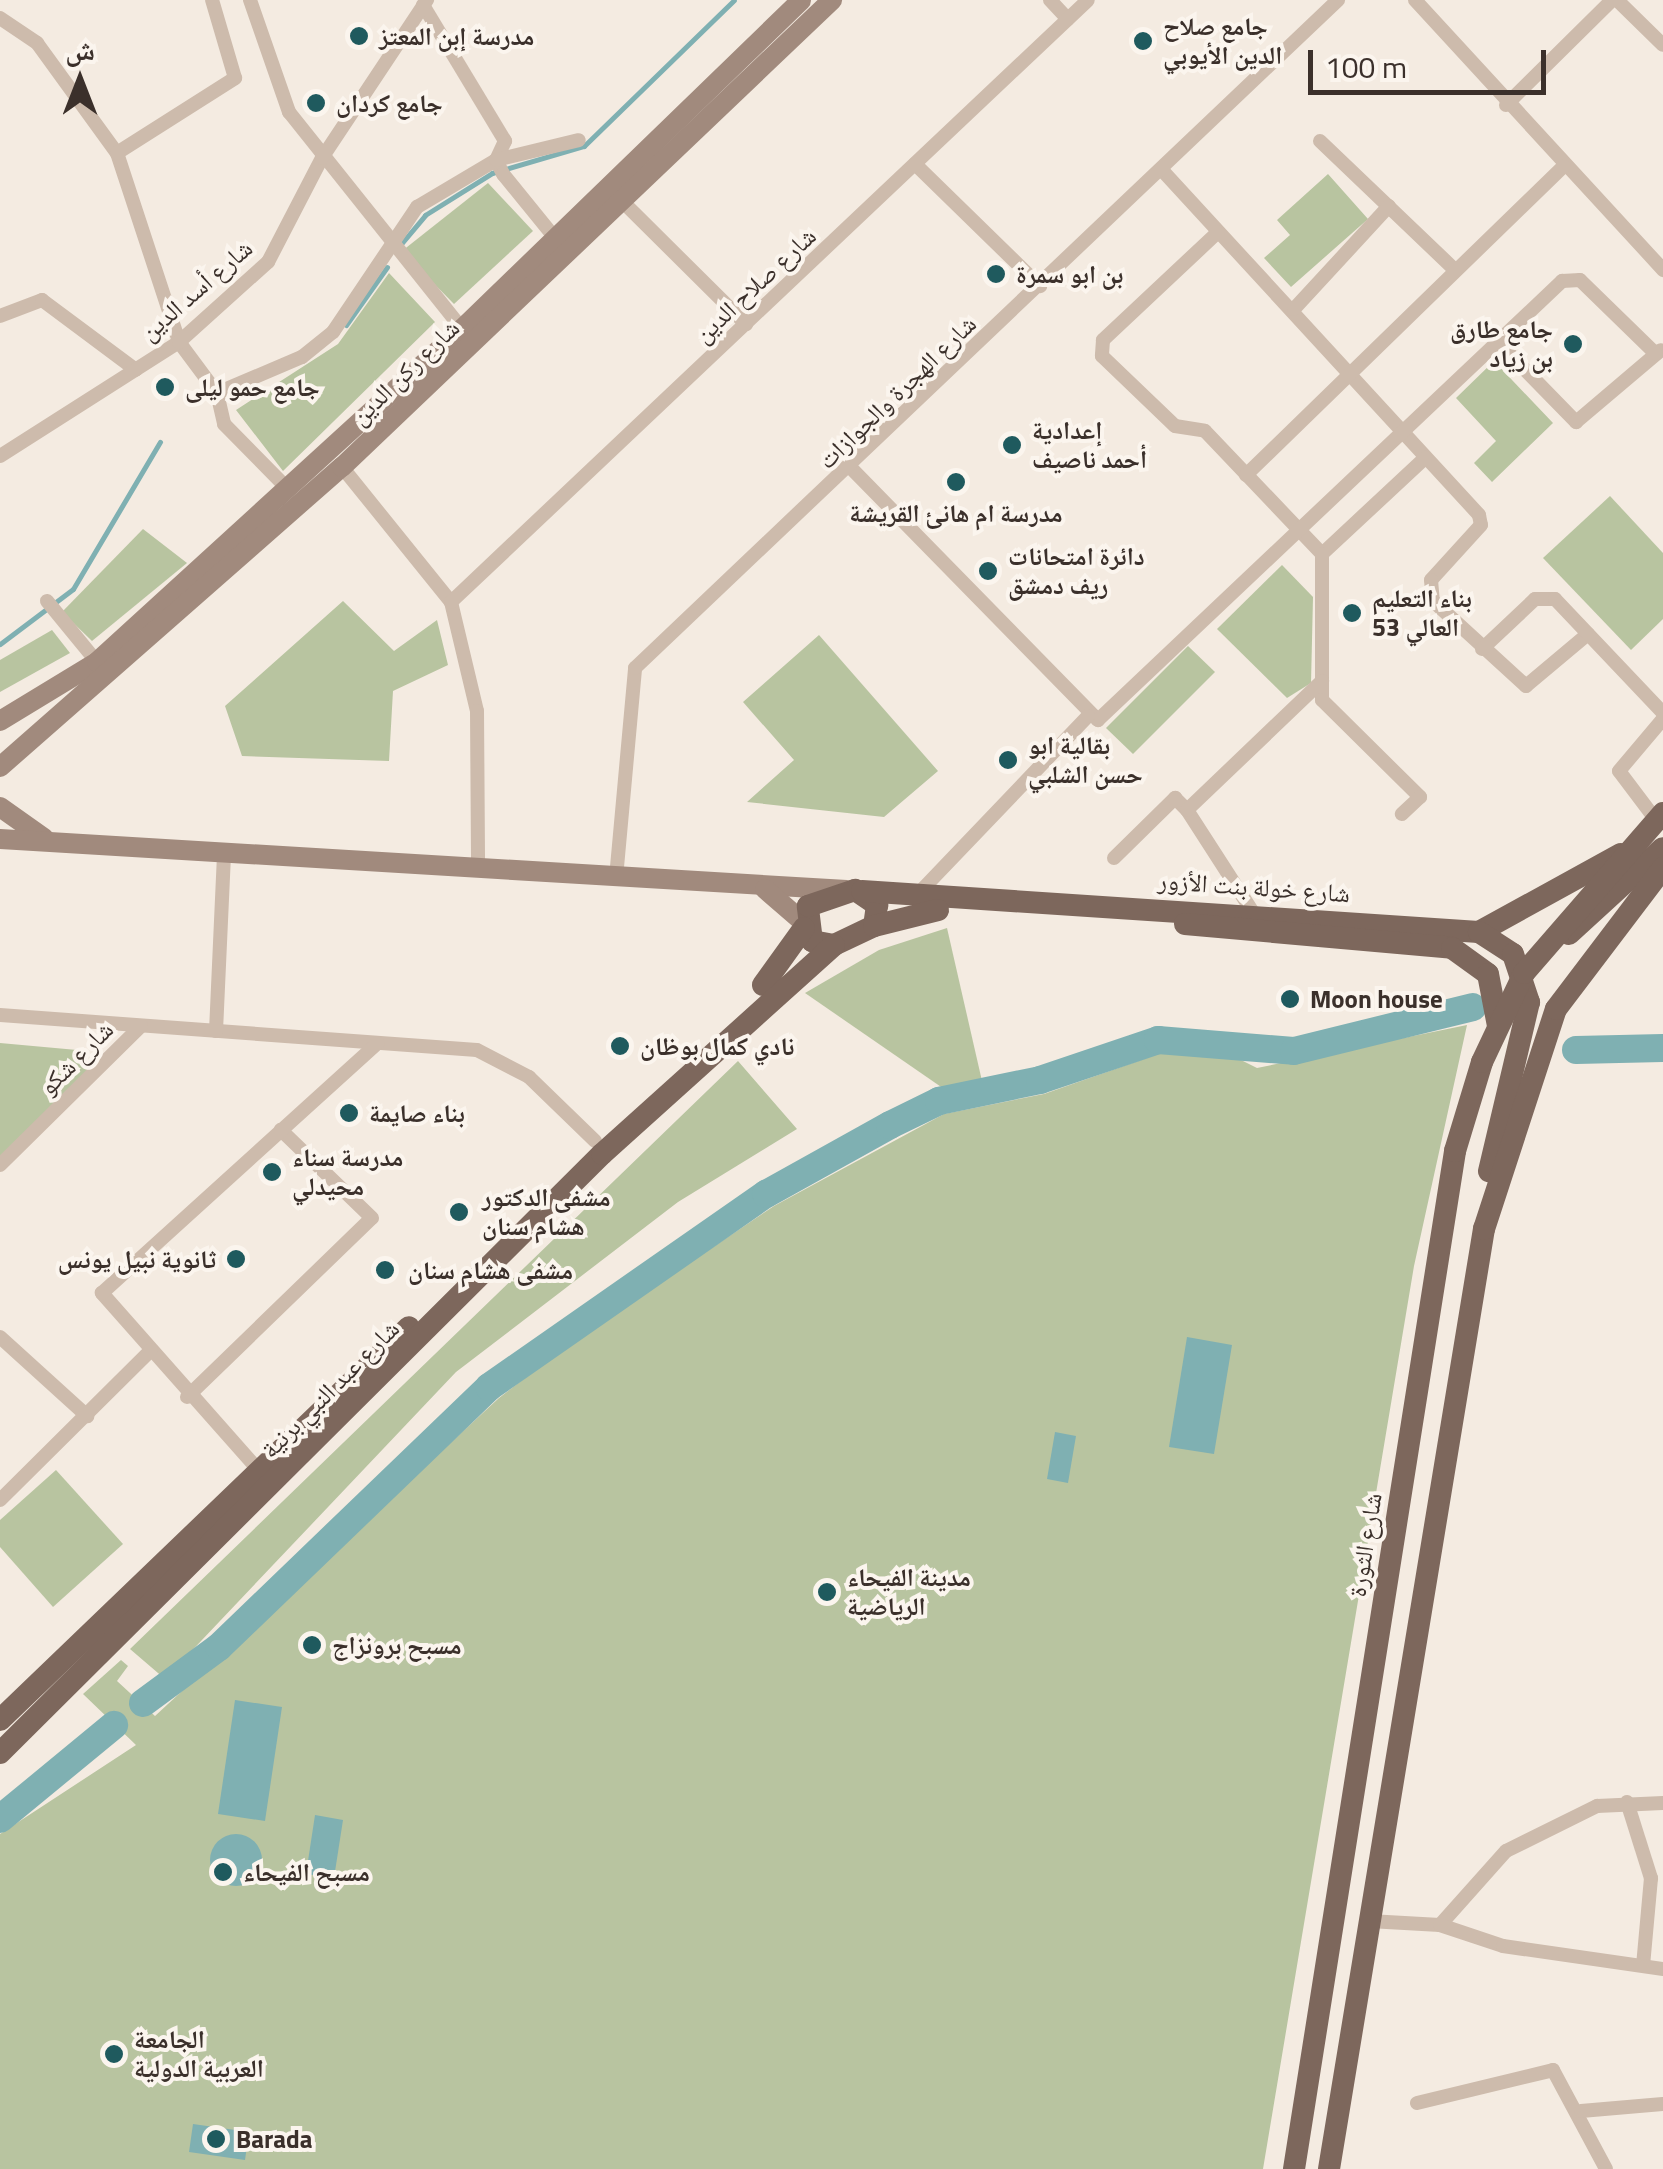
<!DOCTYPE html>
<html>
<head>
<meta charset="utf-8">
<style>
  body { margin:0 }
  #map { position:relative; width:1663px; height:2169px; overflow:hidden; background:#f4ebe1; font-family:"Titillium Web","Noto Naskh Arabic",sans-serif }
  div>[style] { position:absolute }
  [style*='--x'] { left:calc(var(--x)*1px); top:calc(var(--y)*1px); width:calc(var(--w)*1px); rotate:calc(var(--a)*1deg) }
  .green>* { inset:0; background:#b8c4a0 }
  .water>* { inset:0; background:#7fb0b2 }
  .round { border-radius:50% }
  .stream>* { height:5px; margin:-2.5px; padding:0 2.5px; transform-origin:2.5px; border-radius:2.5px; background:#7fb0b2 }
  .river>* { height:28px; margin:-14px; padding:0 14px; transform-origin:14px; border-radius:14px; background:#7fb0b2 }
  .minor>* { height:14px; margin:-7px; padding:0 7px; transform-origin:7px; border-radius:7px; background:#cdbbac }
  .secondary>* { height:20px; margin:-10px; padding:0 10px; transform-origin:10px; border-radius:10px; background:#a18a7d }
  .primary>* { height:22px; margin:-11px; padding:0 11px; transform-origin:11px; border-radius:11px; background:#7d675c }
  .dots>* { width:28px; height:28px; translate:-50% -50%; box-sizing:border-box; border:5px solid #fbf5ee; border-radius:50% }
  span { translate:-50% -50%; white-space:nowrap; text-align:center; line-height:1.15; -webkit-text-stroke:8px #fbf5ee; paint-order:stroke }
  .poi-label { font-size:25px; color:#3b302b; font-weight:700 }
  .left { translate:0 -50%; text-align:left }
  .right { translate:-100% -50%; text-align:right }
  .street-label { font-size:25px; color:#3b302b }
  .north { position:absolute; left:30px; top:30px; width:100px; height:100px; -webkit-text-stroke:8px #fbf5ee; paint-order:stroke; rotate:0deg; font-size:28px; font-weight:700; line-height:40px; text-align:center; color:#3b302b }
  .north::after { content:''; display:block; margin:auto; width:35px; height:45px; background:#3b302b; clip-path:polygon(50% 0,100% 100%,50% 72%,0 100%) }
  .scale { position:absolute; left:1308px; top:50px; width:238px; height:45px; box-sizing:border-box; border:5px solid #3b302b; border-top:0; padding-left:12px; font-size:30px; line-height:35px; white-space:nowrap; color:#3b302b; -webkit-text-stroke:8px #fbf5ee; paint-order:stroke }
</style>
</head>
<body>
<div id="map">
  <div class="green">
    <i style="clip-path:polygon(1328px 174px,1368px 219px,1291px 287px,1264px 258px,1290px 235px,1277px 220px)"></i>
    <i style="clip-path:polygon(488px 183px,533px 231px,454px 304px,402px 251px)"></i>
    <i style="clip-path:polygon(389px 273px,435px 322px,283px 471px,236px 410px,338px 344px)"></i>
    <i style="clip-path:polygon(1494px 361px,1553px 423px,1492px 482px,1474px 463px,1496px 441px,1456px 398px)"></i>
    <i style="clip-path:polygon(1610px 496px,1663px 553px,1663px 619px,1631px 650px,1543px 558px)"></i>
    <i style="clip-path:polygon(143px 529px,187px 563px,92px 641px,62px 612px)"></i>
    <i style="clip-path:polygon(1282px 565px,1313px 597px,1311px 683px,1287px 698px,1217px 629px)"></i>
    <i style="clip-path:polygon(343px 601px,394px 651px,437px 620px,448px 665px,393px 691px,389px 761px,242px 756px,225px 706px)"></i>
    <i style="clip-path:polygon(52px 630px,70px 653px,0 692px,0 660px)"></i>
    <i style="clip-path:polygon(819px 635px,938px 771px,884px 817px,747px 802px,794px 760px,743px 702px)"></i>
    <i style="clip-path:polygon(1188px 646px,1215px 672px,1133px 754px,1106px 728px)"></i>
    <i style="clip-path:polygon(947px 928px,982px 1081px,947px 1091px,805px 993px,879px 950px)"></i>
    <i style="clip-path:polygon(1467px 1025px,1414px 1266px,1263px 2169px,0 2169px,0 1834px,136px 1745px,83px 1694px,121px 1660px,128px 1666px,117px 1681px,155px 1716px,499px 1398px,572px 1342px,774px 1206px,944px 1114px,1044px 1094px,1161px 1053px,1231px 1055px,1257px 1068px)"></i>
    <i style="clip-path:polygon(0 1043px,77px 1050px,93px 1073px,0 1161px)"></i>
    <i style="clip-path:polygon(738px 1061px,797px 1129px,678px 1202px,456px 1372px,165px 1679px,130px 1649px)"></i>
    <i style="clip-path:polygon(56px 1470px,123px 1544px,53px 1607px,0 1547px,0 1520px)"></i>
  </div>
  <div class="water">
    <i style="clip-path:polygon(1187px 1337px,1232px 1345px,1214px 1454px,1169px 1447px)"></i>
    <i style="clip-path:polygon(1055px 1432px,1076px 1436px,1068px 1483px,1047px 1479px)"></i>
    <i style="clip-path:polygon(235px 1700px,282px 1707px,265px 1821px,218px 1814px)"></i>
    <i style="clip-path:polygon(315px 1815px,343px 1820px,334px 1878px,306px 1874px)"></i>
    <i class="round" style="left:210px;top:1834px;width:52px;height:52px"></i>
    <i style="clip-path:polygon(193px 2124px,249px 2132px,245px 2160px,189px 2152px)"></i>
  </div>
  <div class="stream">
    <i style="--x:401;--y:244;--w:38;--a:-50"></i>
    <i style="--x:425;--y:215;--w:79;--a:-32.1"></i>
    <i style="--x:492;--y:173;--w:96;--a:-16.4"></i>
    <i style="--x:584;--y:146;--w:209;--a:-44.2"></i>
    <i style="--x:346;--y:325;--w:71;--a:-54.7"></i>
    <i style="--x:0;--y:644;--w:91;--a:-37"></i>
    <i style="--x:73;--y:589;--w:171;--a:-59.4"></i>
  </div>
  <div class="river">
    <i style="--x:1576;--y:1050;--w:87;--a:-1.3"></i>
    <i style="--x:143;--y:1703;--w:94;--a:-36.4"></i>
    <i style="--x:219;--y:1647;--w:375;--a:-43.9"></i>
    <i style="--x:489;--y:1387;--w:338;--a:-34.9"></i>
    <i style="--x:766;--y:1194;--w:142;--a:-29.1"></i>
    <i style="--x:890;--y:1125;--w:55;--a:-26.1"></i>
    <i style="--x:939;--y:1101;--w:103;--a:-11.7"></i>
    <i style="--x:1040;--y:1080;--w:125;--a:-18.7"></i>
    <i style="--x:1158;--y:1040;--w:136;--a:4.6"></i>
    <i style="--x:1294;--y:1051;--w:184;--a:-13.8"></i>
    <i style="--x:0;--y:1819;--w:148;--a:-39.5"></i>
  </div>
  <div class="minor">
    <i style="--x:250;--y:0;--w:119;--a:70.8"></i>
    <i style="--x:289;--y:112;--w:278;--a:51.4"></i>
    <i style="--x:1050;--y:0;--w:26;--a:47"></i>
    <i style="--x:1415;--y:0;--w:367;--a:47.4"></i>
    <i style="--x:1617;--y:0;--w:64;--a:44.4"></i>
    <i style="--x:423;--y:5;--w:159;--a:58.9"></i>
    <i style="--x:505;--y:141;--w:21;--a:115"></i>
    <i style="--x:496;--y:160;--w:16;--a:63"></i>
    <i style="--x:503;--y:174;--w:82;--a:50.9"></i>
    <i style="--x:0;--y:18;--w:45;--a:34"></i>
    <i style="--x:37;--y:43;--w:136;--a:54"></i>
    <i style="--x:117;--y:153;--w:199;--a:71.8"></i>
    <i style="--x:179;--y:342;--w:64;--a:53.3"></i>
    <i style="--x:217;--y:393;--w:32;--a:77"></i>
    <i style="--x:224;--y:424;--w:88;--a:45.5"></i>
    <i style="--x:1506;--y:105;--w:149;--a:-44.7"></i>
    <i style="--x:1320;--y:141;--w:187;--a:43.7"></i>
    <i style="--x:117;--y:153;--w:140;--a:-32.4"></i>
    <i style="--x:235;--y:78;--w:81;--a:-106.4"></i>
    <i style="--x:915;--y:164;--w:175;--a:44.3"></i>
    <i style="--x:1161;--y:169;--w:470;--a:47.4"></i>
    <i style="--x:1479;--y:515;--w:10;--a:79"></i>
    <i style="--x:1481;--y:525;--w:74;--a:132.3"></i>
    <i style="--x:1431;--y:580;--w:21;--a:85"></i>
    <i style="--x:1433;--y:601;--w:126;--a:42.4"></i>
    <i style="--x:1526;--y:686;--w:81;--a:-40"></i>
    <i style="--x:622;--y:201;--w:175;--a:44.8"></i>
    <i style="--x:1218;--y:232;--w:158;--a:136.8"></i>
    <i style="--x:1103;--y:340;--w:16;--a:94"></i>
    <i style="--x:1102;--y:356;--w:101;--a:43.8"></i>
    <i style="--x:1175;--y:426;--w:30;--a:9"></i>
    <i style="--x:1205;--y:431;--w:170;--a:46.4"></i>
    <i style="--x:1322;--y:554;--w:141;--a:-43"></i>
    <i style="--x:1294;--y:309;--w:140;--a:-47.3"></i>
    <i style="--x:0;--y:316;--w:45;--a:-20.9"></i>
    <i style="--x:42;--y:300;--w:117;--a:36.7"></i>
    <i style="--x:1498;--y:342;--w:112;--a:45.7"></i>
    <i style="--x:1576;--y:422;--w:111;--a:-40.3"></i>
    <i style="--x:217;--y:393;--w:92;--a:-23"></i>
    <i style="--x:302;--y:357;--w:40;--a:-39"></i>
    <i style="--x:333;--y:332;--w:151;--a:-56.1"></i>
    <i style="--x:417;--y:207;--w:92;--a:-30.7"></i>
    <i style="--x:496;--y:160;--w:85;--a:-13.5"></i>
    <i style="--x:0;--y:456;--w:212;--a:-32.5"></i>
    <i style="--x:179;--y:342;--w:120;--a:-42"></i>
    <i style="--x:268;--y:262;--w:117;--a:-62.6"></i>
    <i style="--x:322;--y:158;--w:190;--a:-56.4"></i>
    <i style="--x:342;--y:467;--w:174;--a:51.1"></i>
    <i style="--x:451;--y:602;--w:112;--a:76.6"></i>
    <i style="--x:477;--y:711;--w:156;--a:89.6"></i>
    <i style="--x:851;--y:468;--w:353;--a:45.6"></i>
    <i style="--x:1098;--y:720;--w:639;--a:-43.41"></i>
    <i style="--x:1562;--y:281;--w:18;--a:-3"></i>
    <i style="--x:1580;--y:280;--w:106;--a:44.2"></i>
    <i style="--x:1246;--y:475;--w:443;--a:-44.2"></i>
    <i style="--x:1322;--y:554;--w:127;--a:90"></i>
    <i style="--x:47;--y:601;--w:79;--a:50.7"></i>
    <i style="--x:451;--y:602;--w:876;--a:-43.38"></i>
    <i style="--x:1482;--y:649;--w:73;--a:-43.3"></i>
    <i style="--x:1535;--y:599;--w:20;--a:0"></i>
    <i style="--x:1555;--y:599;--w:157;--a:46.5"></i>
    <i style="--x:1187;--y:810;--w:120;--a:57.2"></i>
    <i style="--x:1656;--y:820;--w:61;--a:-127.1"></i>
    <i style="--x:1619;--y:771;--w:68;--a:-49.8"></i>
    <i style="--x:1114;--y:858;--w:86;--a:-44.5"></i>
    <i style="--x:1175;--y:798;--w:17;--a:45"></i>
    <i style="--x:1187;--y:810;--w:187;--a:-43.7"></i>
    <i style="--x:1322;--y:681;--w:19;--a:90"></i>
    <i style="--x:1322;--y:700;--w:138;--a:44.7"></i>
    <i style="--x:1420;--y:797;--w:25;--a:137"></i>
    <i style="--x:616;--y:878;--w:211;--a:-84.8"></i>
    <i style="--x:635;--y:668;--w:970;--a:-43.54"></i>
    <i style="--x:916;--y:896;--w:249;--a:-46.3"></i>
    <i style="--x:0;--y:1015;--w:478;--a:4.2"></i>
    <i style="--x:477;--y:1050;--w:59;--a:27.4"></i>
    <i style="--x:529;--y:1077;--w:92;--a:44.1"></i>
    <i style="--x:216;--y:1031;--w:179;--a:-87.4"></i>
    <i style="--x:0;--y:1165;--w:198;--a:-44.6"></i>
    <i style="--x:0;--y:1337;--w:118;--a:42.2"></i>
    <i style="--x:187;--y:1397;--w:257;--a:-44.1"></i>
    <i style="--x:372;--y:1218;--w:127;--a:-136"></i>
    <i style="--x:262;--y:1474;--w:242;--a:-131.5"></i>
    <i style="--x:102;--y:1293;--w:372;--a:-42.2"></i>
    <i style="--x:0;--y:1500;--w:213;--a:-44.8"></i>
    <i style="--x:1627;--y:1802;--w:80;--a:72.5"></i>
    <i style="--x:1651;--y:1878;--w:88;--a:95.2"></i>
    <i style="--x:1369;--y:1921;--w:71;--a:3.2"></i>
    <i style="--x:1440;--y:1925;--w:99;--a:-48.3"></i>
    <i style="--x:1506;--y:1851;--w:102;--a:-26.3"></i>
    <i style="--x:1597;--y:1806;--w:66;--a:-2.6"></i>
    <i style="--x:1440;--y:1925;--w:66;--a:18.4"></i>
    <i style="--x:1503;--y:1946;--w:162;--a:8.2"></i>
    <i style="--x:1417;--y:2103;--w:140;--a:-13.6"></i>
    <i style="--x:1553;--y:2070;--w:112;--a:61.8"></i>
    <i style="--x:1581;--y:2111;--w:82;--a:-4.9"></i>
  </div>
  <div class="secondary">
    <i style="--x:0;--y:721;--w:114;--a:-31.3"></i>
    <i style="--x:97;--y:662;--w:494;--a:-42.4"></i>
    <i style="--x:462;--y:329;--w:472;--a:-44.1"></i>
    <i style="--x:0;--y:767;--w:455;--a:-41.3"></i>
    <i style="--x:342;--y:467;--w:677;--a:-43.62"></i>
    <i style="--x:0;--y:807;--w:54;--a:35.2"></i>
    <i style="--x:0;--y:839;--w:848;--a:3.45"></i>
    <i style="--x:765;--y:889;--w:50;--a:41"></i>
  </div>
  <div class="primary">
    <i style="--x:855;--y:890;--w:27;--a:34"></i>
    <i style="--x:877;--y:905;--w:21;--a:98"></i>
    <i style="--x:874;--y:926;--w:44;--a:154.6"></i>
    <i style="--x:834;--y:945;--w:22;--a:-170"></i>
    <i style="--x:812;--y:941;--w:35;--a:-97"></i>
    <i style="--x:808;--y:906;--w:50;--a:-18.8"></i>
    <i style="--x:862;--y:891;--w:618;--a:3.8"></i>
    <i style="--x:1479;--y:932;--w:162;--a:-28.8"></i>
    <i style="--x:1185;--y:924;--w:268;--a:5.1"></i>
    <i style="--x:1452;--y:948;--w:44;--a:35.8"></i>
    <i style="--x:1488;--y:974;--w:53;--a:79.1"></i>
    <i style="--x:874;--y:926;--w:66;--a:-14"></i>
    <i style="--x:1479;--y:932;--w:40;--a:32.9"></i>
    <i style="--x:1513;--y:954;--w:51;--a:71.6"></i>
    <i style="--x:1529;--y:1002;--w:174;--a:103.3"></i>
    <i style="--x:1569;--y:934;--w:127;--a:-42.5"></i>
    <i style="--x:763;--y:985;--w:70;--a:-54.3"></i>
    <i style="--x:0;--y:1720;--w:567;--a:-43.86"></i>
    <i style="--x:0;--y:1753;--w:849;--a:-44.86"></i>
    <i style="--x:602;--y:1154;--w:312;--a:-42"></i>
    <i style="--x:1294;--y:2169;--w:1031;--a:-81.01"></i>
    <i style="--x:1455;--y:1151;--w:93;--a:-73.1"></i>
    <i style="--x:1482;--y:1062;--w:98;--a:-64.7"></i>
    <i style="--x:1524;--y:973;--w:212;--a:-49"></i>
    <i style="--x:1329;--y:2169;--w:953;--a:-80.64"></i>
    <i style="--x:1484;--y:1229;--w:231;--a:-71.9"></i>
    <i style="--x:1556;--y:1009;--w:177;--a:-52.8"></i>
  </div>
  <div class="dots">
    <i style="left:359px;top:36px;background:#1f5a5e"></i>
    <i style="left:1143px;top:41px;background:#1f5a5e"></i>
    <i style="left:316px;top:103px;background:#1f5a5e"></i>
    <i style="left:996px;top:274px;background:#1f5a5e"></i>
    <i style="left:1573px;top:344px;background:#1f5a5e"></i>
    <i style="left:165px;top:387px;background:#1f5a5e"></i>
    <i style="left:1012px;top:445px;background:#1f5a5e"></i>
    <i style="left:956px;top:482px;background:#1f5a5e"></i>
    <i style="left:988px;top:571px;background:#1f5a5e"></i>
    <i style="left:1352px;top:613px;background:#1f5a5e"></i>
    <i style="left:1008px;top:760px;background:#1f5a5e"></i>
    <i style="left:1290px;top:999px;background:#1f5a5e"></i>
    <i style="left:620px;top:1046px;background:#1f5a5e"></i>
    <i style="left:349px;top:1113px;background:#1f5a5e"></i>
    <i style="left:272px;top:1172px;background:#1f5a5e"></i>
    <i style="left:459px;top:1212px;background:#1f5a5e"></i>
    <i style="left:236px;top:1259px;background:#1f5a5e"></i>
    <i style="left:385px;top:1270px;background:#1f5a5e"></i>
    <i style="left:827px;top:1592px;background:#1f5a5e"></i>
    <i style="left:312px;top:1645px;background:#1f5a5e"></i>
    <i style="left:223px;top:1872px;background:#1f5a5e"></i>
    <i style="left:114px;top:2054px;background:#1f5a5e"></i>
    <i style="left:216px;top:2139px;background:#1f5a5e"></i>
  </div>
  <div class="poi-label">
    <span class="left" style="left:1163px;top:41px">جامع صلاح<br>الدين الأيوبي</span>
    <span class="left" style="left:379px;top:36px">مدرسة إبن المعتز</span>
    <span class="left" style="left:336px;top:103px">جامع كردان</span>
    <span class="left" style="left:1016px;top:274px">بن ابو سمرة</span>
    <span class="right" style="left:1553px;top:344px">جامع طارق<br>بن زياد</span>
    <span class="left" style="left:185px;top:387px">جامع حمو ليلى</span>
    <span class="left" style="left:1032px;top:445px">إعدادية<br>أحمد ناصيف</span>
    <span style="left:956px;top:513px">مدرسة ام هانئ القريشة</span>
    <span class="left" style="left:1008px;top:571px">دائرة امتحانات<br>ريف دمشق</span>
    <span class="left" style="left:1372px;top:613px">بناء التعليم<br>العالي 53</span>
    <span class="left" style="left:1028px;top:760px">بقالية ابو<br>حسن الشلبي</span>
    <span class="left" style="left:1310px;top:999px">Moon house</span>
    <span class="left" style="left:640px;top:1046px">نادي كمال بوظان</span>
    <span class="left" style="left:369px;top:1113px">بناء صايمة</span>
    <span class="left" style="left:292px;top:1172px">مدرسة سناء<br>محيدلي</span>
    <span class="left" style="left:482px;top:1212px">مشفى الدكتور<br>هشام سنان</span>
    <span class="right" style="left:216px;top:1259px">ثانوية نبيل يونس</span>
    <span class="left" style="left:408px;top:1270px">مشفى هشام سنان</span>
    <span class="left" style="left:847px;top:1592px">مدينة الفيحاء<br>الرياضية</span>
    <span class="left" style="left:332px;top:1645px">مسبح برونزاج</span>
    <span class="left" style="left:243px;top:1872px">مسبح الفيحاء</span>
    <span class="left" style="left:134px;top:2054px">الجامعة<br>العربية الدولية</span>
    <span class="left" style="left:236px;top:2139px">Barada</span>
  </div>
  <div class="street-label">
    <span style="left:755px;top:285px;rotate:-43deg">شارع صلاح الدين</span>
    <span style="left:196px;top:290px;rotate:-41deg">شارع أسد الدين</span>
    <span style="left:405px;top:372px;rotate:-44deg">شارع ركن الدين</span>
    <span style="left:897px;top:392px;rotate:-44deg">شارع الهجرة والجوازات</span>
    <span style="left:1254px;top:887px;rotate:4deg">شارع خولة بنت الأزور</span>
    <span style="left:76px;top:1058px;rotate:-45deg">شارع شكو</span>
    <span style="left:330px;top:1389px;rotate:-45deg">شارع عبد النبي برنية</span>
    <span style="left:1365px;top:1545px;rotate:-81deg">شارع الثورة</span>
  </div>
  <div class="north">ش</div>
  <div class="scale">100 m</div>
</div>
</body>
</html>
